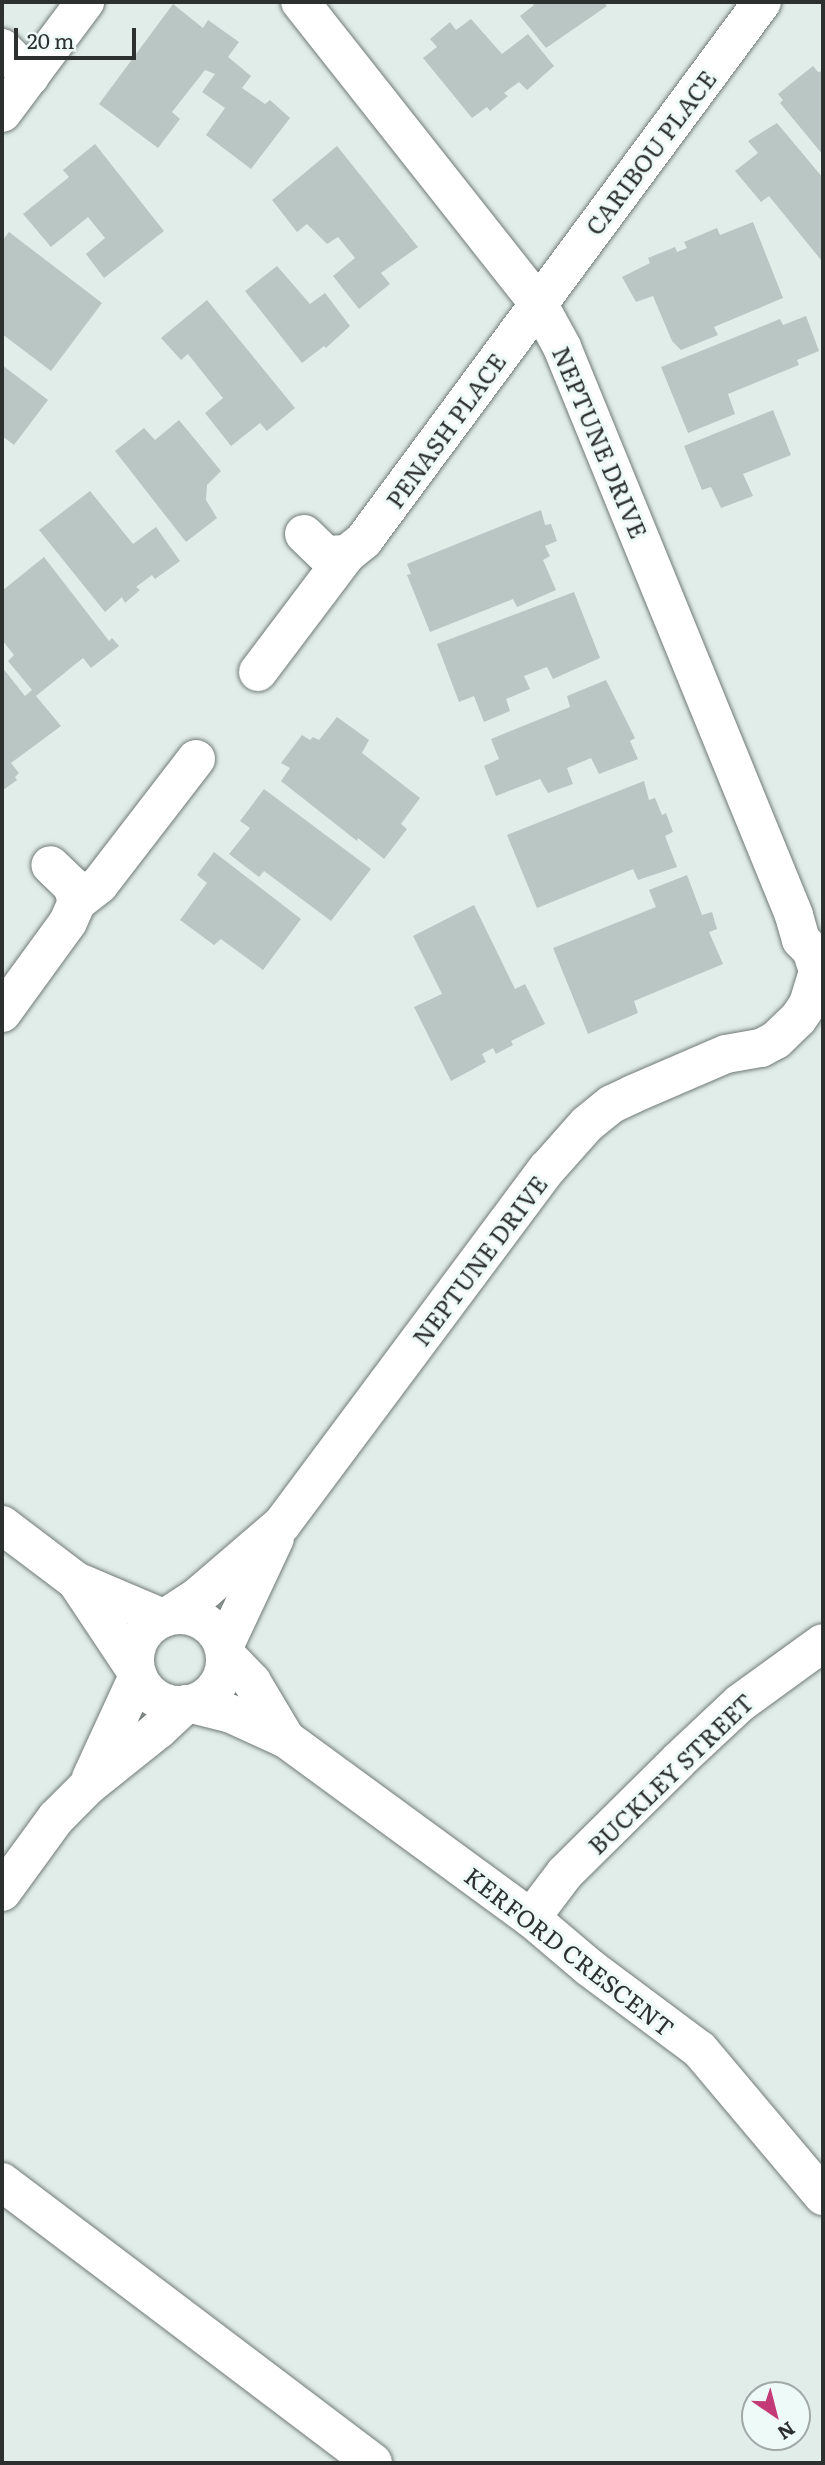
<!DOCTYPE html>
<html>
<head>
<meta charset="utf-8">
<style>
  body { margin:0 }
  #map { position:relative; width:825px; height:2465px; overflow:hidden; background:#e1ede9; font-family:Literata,serif }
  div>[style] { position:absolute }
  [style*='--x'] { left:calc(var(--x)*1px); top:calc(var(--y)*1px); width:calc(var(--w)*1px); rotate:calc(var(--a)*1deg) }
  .building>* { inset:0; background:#bac6c3 }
  .roads { filter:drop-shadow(0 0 2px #707a77) drop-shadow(0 0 2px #707a77) }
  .minor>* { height:38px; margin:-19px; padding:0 19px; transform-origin:19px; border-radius:19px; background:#fff }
  .minor>.ring { margin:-19px; padding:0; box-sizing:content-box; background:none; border:38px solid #fff; border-radius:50% }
  span { translate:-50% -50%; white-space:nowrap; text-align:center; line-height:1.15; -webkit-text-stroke:6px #eefaf7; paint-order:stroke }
  .street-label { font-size:24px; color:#2c302f }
  .frame { position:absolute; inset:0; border:4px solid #2c302f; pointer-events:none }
  .north { position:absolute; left:741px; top:2381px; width:70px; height:70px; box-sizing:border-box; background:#eefaf7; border:2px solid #a0a9a7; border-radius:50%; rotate:145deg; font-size:19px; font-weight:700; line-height:28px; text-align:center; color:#2c302f }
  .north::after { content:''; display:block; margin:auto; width:24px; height:32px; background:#c33a76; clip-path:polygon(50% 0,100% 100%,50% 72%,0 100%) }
  .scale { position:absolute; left:14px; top:28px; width:122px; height:32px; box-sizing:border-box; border:4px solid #2c302f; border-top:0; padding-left:9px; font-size:21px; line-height:24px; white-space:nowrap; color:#2c302f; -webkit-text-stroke:5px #eefaf7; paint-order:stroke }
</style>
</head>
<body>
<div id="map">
  <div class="building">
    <i style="clip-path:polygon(532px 2px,603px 2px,607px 6px,546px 48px,520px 16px,534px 5px)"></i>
    <i style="clip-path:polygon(173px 4px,203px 28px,208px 20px,239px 42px,228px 57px,251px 76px,242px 88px,265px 104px,270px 100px,290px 118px,251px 169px,206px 135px,225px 108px,202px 92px,215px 74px,205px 70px,172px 112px,180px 119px,158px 148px,99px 104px)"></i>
    <i style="clip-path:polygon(471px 19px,502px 54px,528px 34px,554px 66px,527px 90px,519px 82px,504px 93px,508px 96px,490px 111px,487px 107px,472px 118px,423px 58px,437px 47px,430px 39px,450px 22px,456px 30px)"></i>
    <i style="clip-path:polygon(813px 66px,818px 72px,823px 71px,823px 155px,780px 103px,783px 100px,778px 94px)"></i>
    <i style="clip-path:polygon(777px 123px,823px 178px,821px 260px,769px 196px,761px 202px,735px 171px,758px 153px,748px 141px)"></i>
    <i style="clip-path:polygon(95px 144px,164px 231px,104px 278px,86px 254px,105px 238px,88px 217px,51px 247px,23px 214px,69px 177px,63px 170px)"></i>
    <i style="clip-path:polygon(337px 146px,418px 247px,381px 273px,390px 284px,359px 309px,333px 276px,355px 258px,338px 237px,327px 244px,307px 224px,297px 232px,272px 200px)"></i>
    <i style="clip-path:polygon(753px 222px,783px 298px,714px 327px,718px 335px,681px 350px,672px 341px,653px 296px,636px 302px,622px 277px,650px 263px,648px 258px,675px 247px,677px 252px,687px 248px,684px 242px,717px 228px,720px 235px)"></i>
    <i style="clip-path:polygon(9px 232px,102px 303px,51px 371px,2px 334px,2px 241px)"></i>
    <i style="clip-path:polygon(277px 266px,310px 304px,325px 293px,350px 326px,326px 348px,324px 346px,302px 363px,245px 291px)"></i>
    <i style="clip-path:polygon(207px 300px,295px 408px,267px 431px,260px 423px,231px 446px,205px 413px,223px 398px,188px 354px,181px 360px,161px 338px)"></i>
    <i style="clip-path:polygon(806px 316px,819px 351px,797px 360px,799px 365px,728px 394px,735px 414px,688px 433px,661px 367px,780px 319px,783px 325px)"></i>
    <i style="clip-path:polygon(2px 365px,48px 400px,14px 445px,2px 436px)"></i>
    <i style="clip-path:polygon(773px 410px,791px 455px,743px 474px,753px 496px,721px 508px,711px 487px,702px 490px,684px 446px)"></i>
    <i style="clip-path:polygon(179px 420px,221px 471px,207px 485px,206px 500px,217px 518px,186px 542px,115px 451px,144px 428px,155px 440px)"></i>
    <i style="clip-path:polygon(90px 491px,133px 544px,156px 527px,180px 561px,155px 579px,152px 575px,136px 587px,140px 590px,125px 603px,122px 597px,105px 612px,39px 530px)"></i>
    <i style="clip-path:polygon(541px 510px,545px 525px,551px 524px,557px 541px,545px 546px,550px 556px,543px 560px,556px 590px,517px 607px,513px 599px,430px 632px,407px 575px,411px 574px,407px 564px)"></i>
    <i style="clip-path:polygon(44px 557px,109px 641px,112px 638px,119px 646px,91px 668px,83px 658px,36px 696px,61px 726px,11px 763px,19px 773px,15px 777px,17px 780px,2px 791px,2px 667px,25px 696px,32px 690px,8px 661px,14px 655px,2px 640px,2px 591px)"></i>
    <i style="clip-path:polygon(574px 592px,600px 658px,553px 679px,547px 667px,524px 676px,530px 689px,506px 699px,510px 711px,484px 722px,474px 696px,459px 702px,437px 644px)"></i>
    <i style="clip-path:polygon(606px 680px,635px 738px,630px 741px,638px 759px,599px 774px,591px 758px,567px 768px,573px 784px,548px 793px,540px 779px,496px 796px,484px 766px,499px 759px,491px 739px,570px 707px,567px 696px)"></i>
    <i style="clip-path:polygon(337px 717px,369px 740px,362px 753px,420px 798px,401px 824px,407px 829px,384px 859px,358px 838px,357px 841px,281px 781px,290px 768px,281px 763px,302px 735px,310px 740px,313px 737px,319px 740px)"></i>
    <i style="clip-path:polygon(644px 781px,649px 800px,655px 798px,662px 815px,666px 813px,673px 832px,665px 836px,677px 867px,638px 880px,633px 869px,537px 908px,507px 835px)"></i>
    <i style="clip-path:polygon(264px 789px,371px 869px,331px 921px,264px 871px,259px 877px,229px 854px,250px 828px,240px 821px)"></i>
    <i style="clip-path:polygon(214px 852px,301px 919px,263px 970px,221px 939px,214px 945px,180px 920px,207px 883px,197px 875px)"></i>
    <i style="clip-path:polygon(687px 875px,702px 915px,712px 912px,717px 929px,709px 932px,723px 964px,634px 1001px,638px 1013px,588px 1034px,553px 948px,656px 907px,649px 890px)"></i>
    <i style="clip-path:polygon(474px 905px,515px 989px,525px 984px,545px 1024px,511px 1041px,513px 1045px,496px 1054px,493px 1048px,482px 1054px,486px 1062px,451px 1081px,414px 1007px,442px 994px,413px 936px)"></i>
  </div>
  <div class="roads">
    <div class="minor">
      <i style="--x:2;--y:48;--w:40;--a:45"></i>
      <i style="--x:2;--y:113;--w:139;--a:-53.2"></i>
      <i style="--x:304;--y:534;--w:30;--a:44"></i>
      <i style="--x:326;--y:555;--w:21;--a:-3"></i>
      <i style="--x:347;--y:554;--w:22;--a:-39"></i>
      <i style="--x:364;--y:540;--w:669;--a:-53.51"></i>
      <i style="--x:258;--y:672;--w:148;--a:-53"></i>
      <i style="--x:77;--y:902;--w:28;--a:-38"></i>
      <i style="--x:99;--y:885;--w:159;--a:-52.4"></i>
      <i style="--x:2;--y:1013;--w:112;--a:-54"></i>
      <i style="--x:68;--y:922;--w:22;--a:-66"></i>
      <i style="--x:77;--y:902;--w:17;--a:-107"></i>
      <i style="--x:72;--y:886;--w:30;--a:-136"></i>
      <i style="--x:2;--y:1525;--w:93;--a:37.1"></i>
      <i style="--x:76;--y:1581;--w:95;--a:23"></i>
      <i style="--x:76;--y:1581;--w:108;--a:56.3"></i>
      <i class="ring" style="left:135px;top:1615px;width:52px;height:52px"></i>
      <i style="--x:168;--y:1616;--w:33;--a:-33"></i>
      <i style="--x:196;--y:1598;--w:113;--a:-40.7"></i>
      <i style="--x:282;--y:1524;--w:443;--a:-53.3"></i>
      <i style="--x:547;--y:1169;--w:60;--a:-48.4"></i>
      <i style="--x:587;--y:1124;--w:32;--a:-39"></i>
      <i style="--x:612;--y:1104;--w:23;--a:-25"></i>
      <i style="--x:633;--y:1094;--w:101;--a:-23.3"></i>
      <i style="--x:726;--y:1054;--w:36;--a:-10"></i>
      <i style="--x:761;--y:1048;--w:17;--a:-28"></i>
      <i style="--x:776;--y:1040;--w:30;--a:-44"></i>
      <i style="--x:798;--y:1019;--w:18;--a:-56"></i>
      <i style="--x:808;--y:1004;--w:34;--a:-73"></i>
      <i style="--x:818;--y:971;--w:22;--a:-108"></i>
      <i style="--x:811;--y:950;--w:14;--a:-135"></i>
      <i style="--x:801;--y:940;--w:26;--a:-106"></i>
      <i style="--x:794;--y:915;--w:614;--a:-112.22"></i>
      <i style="--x:562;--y:347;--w:50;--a:-118.6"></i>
      <i style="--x:538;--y:303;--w:384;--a:-128.3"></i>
      <i style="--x:224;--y:1647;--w:120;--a:-64.9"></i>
      <i style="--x:225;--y:1654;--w:39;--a:46"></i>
      <i style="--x:252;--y:1682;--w:66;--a:59.2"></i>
      <i style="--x:192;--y:1704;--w:38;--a:14"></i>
      <i style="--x:229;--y:1713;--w:63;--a:24.5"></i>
      <i style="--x:286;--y:1739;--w:303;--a:36.2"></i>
      <i style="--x:531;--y:1918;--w:77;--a:40.3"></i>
      <i style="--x:590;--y:1968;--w:137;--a:36.7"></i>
      <i style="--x:700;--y:2050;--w:191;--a:49.9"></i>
      <i style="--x:91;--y:1778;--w:112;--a:-65.3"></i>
      <i style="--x:2;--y:1892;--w:92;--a:-53.9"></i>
      <i style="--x:56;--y:1818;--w:45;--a:-45"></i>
      <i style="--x:88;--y:1786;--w:90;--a:-38.7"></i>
      <i style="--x:158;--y:1730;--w:38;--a:-43"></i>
      <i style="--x:531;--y:1918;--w:56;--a:-52.9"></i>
      <i style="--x:565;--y:1873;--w:159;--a:-44.7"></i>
      <i style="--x:678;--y:1761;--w:85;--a:-43.1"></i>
      <i style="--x:740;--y:1703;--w:102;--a:-35.9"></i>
      <i style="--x:2;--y:2182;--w:465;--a:37.1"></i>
    </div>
  </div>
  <div class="street-label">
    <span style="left:650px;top:152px;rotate:-53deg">CARIBOU PLACE</span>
    <span style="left:445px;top:430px;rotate:-54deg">PENASH PLACE</span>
    <span style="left:601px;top:442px;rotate:67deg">NEPTUNE DRIVE</span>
    <span style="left:479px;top:1260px;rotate:-53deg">NEPTUNE DRIVE</span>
    <span style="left:670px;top:1773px;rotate:-44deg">BUCKLEY STREET</span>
    <span style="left:570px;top:1951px;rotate:38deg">KERFORD CRESCENT</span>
  </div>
  <div class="frame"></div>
  <div class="north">N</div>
  <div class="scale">20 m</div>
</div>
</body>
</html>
